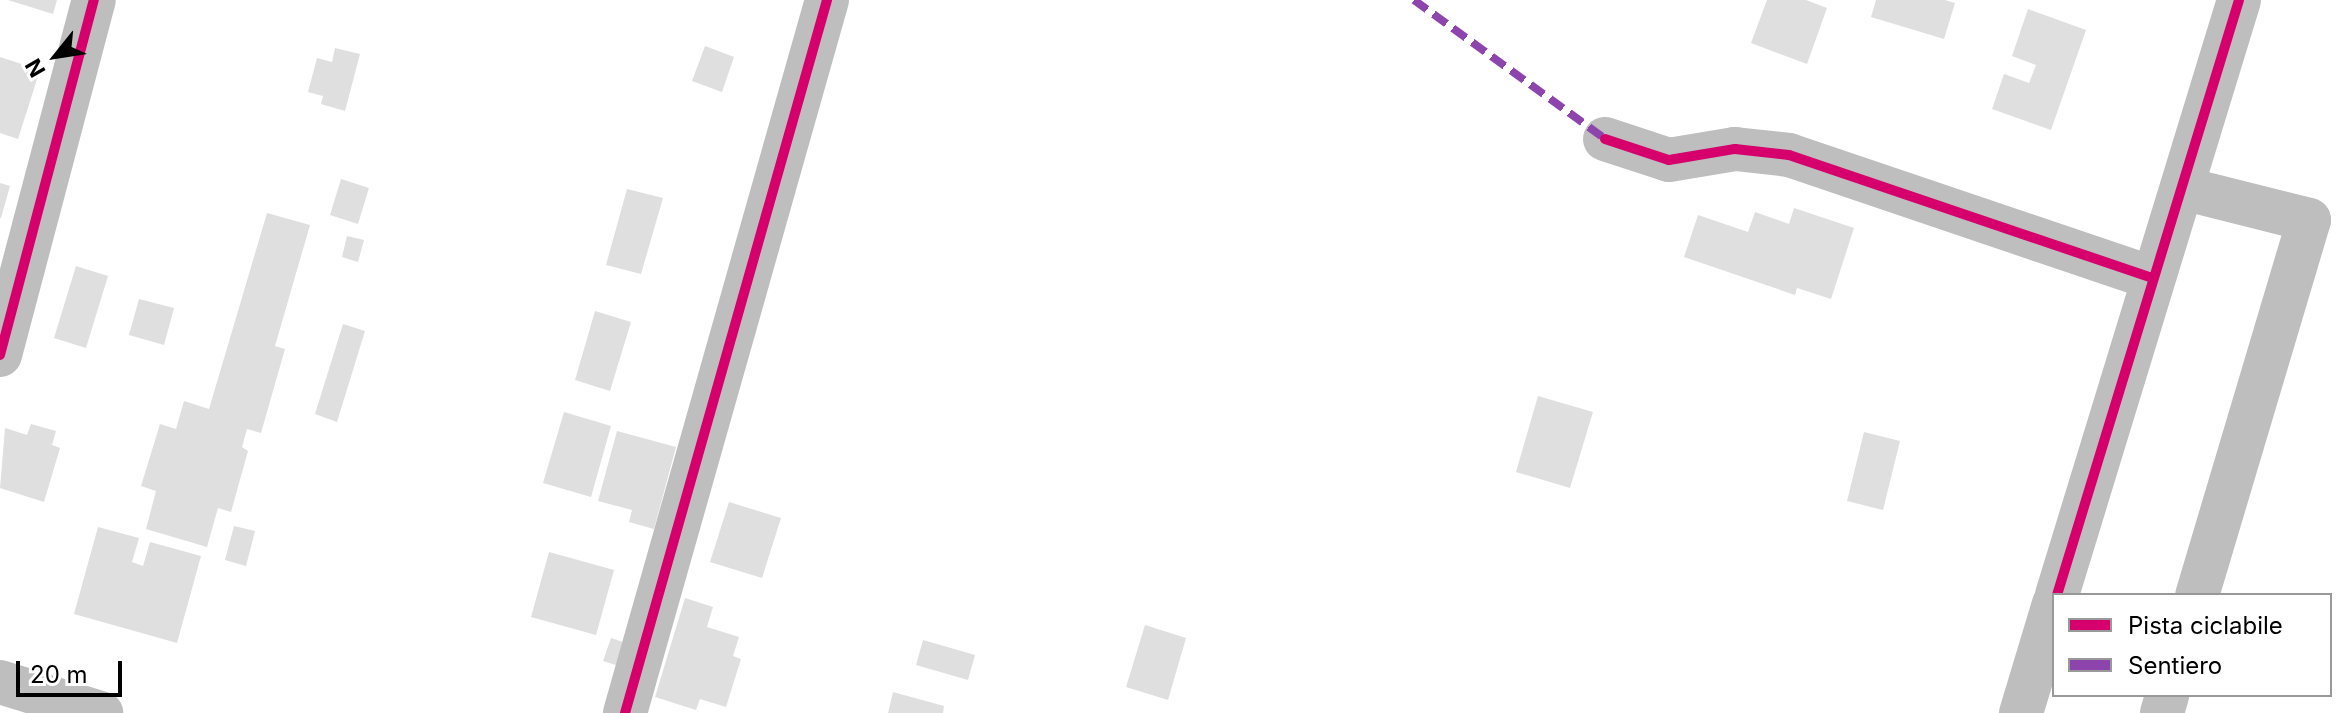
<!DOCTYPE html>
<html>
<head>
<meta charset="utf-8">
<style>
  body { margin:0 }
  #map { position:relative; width:2348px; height:713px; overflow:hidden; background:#fff; font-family:Inter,sans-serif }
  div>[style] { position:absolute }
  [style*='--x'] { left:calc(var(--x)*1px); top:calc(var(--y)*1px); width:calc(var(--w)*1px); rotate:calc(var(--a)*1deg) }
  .building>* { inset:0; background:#dfdfdf }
  .minor>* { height:44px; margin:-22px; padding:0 22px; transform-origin:22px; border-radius:22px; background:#bebebe }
  .quiet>* { height:8px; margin-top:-4px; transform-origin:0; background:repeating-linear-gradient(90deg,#8e44ad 0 16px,transparent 0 24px) }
  .cycleway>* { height:10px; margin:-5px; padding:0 5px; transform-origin:5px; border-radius:5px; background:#d6006c }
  span { translate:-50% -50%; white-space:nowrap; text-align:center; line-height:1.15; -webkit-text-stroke:6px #fff; paint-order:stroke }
  .legend { position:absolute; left:2052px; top:593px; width:280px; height:104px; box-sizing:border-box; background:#fff; border:2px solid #999; margin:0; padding:10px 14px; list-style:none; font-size:24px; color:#000 }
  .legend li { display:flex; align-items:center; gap:16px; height:40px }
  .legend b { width:40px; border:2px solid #999 }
  .north { position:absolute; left:16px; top:16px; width:80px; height:80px; -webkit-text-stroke:6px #fff; paint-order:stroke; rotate:240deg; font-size:22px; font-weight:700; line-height:32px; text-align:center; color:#000 }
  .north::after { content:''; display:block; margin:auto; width:28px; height:36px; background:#000; clip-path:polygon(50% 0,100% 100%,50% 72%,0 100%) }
  .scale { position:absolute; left:16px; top:661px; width:106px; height:36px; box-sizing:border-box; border:4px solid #000; border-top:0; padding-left:10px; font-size:24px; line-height:28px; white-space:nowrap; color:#000; -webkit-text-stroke:6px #fff; paint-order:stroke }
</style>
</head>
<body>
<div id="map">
  <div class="building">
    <i style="clip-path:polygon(8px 0,57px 0,53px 14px)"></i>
    <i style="clip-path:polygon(1767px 0,1806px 0,1827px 8px,1807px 64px,1751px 43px)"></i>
    <i style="clip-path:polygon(1876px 0,1945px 0,1955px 3px,1944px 39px,1871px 17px)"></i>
    <i style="clip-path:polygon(2028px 9px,2086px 30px,2051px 130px,1992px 109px,2004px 74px,2029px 83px,2036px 65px,2012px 56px)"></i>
    <i style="clip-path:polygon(705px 46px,734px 57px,722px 92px,692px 81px)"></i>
    <i style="clip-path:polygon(335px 48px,360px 54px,345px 111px,321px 104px,323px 96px,308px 92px,317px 58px,332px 62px)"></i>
    <i style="clip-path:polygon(0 57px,40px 70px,18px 139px,0 133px)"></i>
    <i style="clip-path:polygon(341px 179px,369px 188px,358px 224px,330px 215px)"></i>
    <i style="clip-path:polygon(0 183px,10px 186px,1px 218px,0 218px)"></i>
    <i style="clip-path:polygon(627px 189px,663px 198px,641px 274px,606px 265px)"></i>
    <i style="clip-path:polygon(1794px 208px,1854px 228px,1831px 299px,1797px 288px,1795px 295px,1684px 257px,1698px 215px,1748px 232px,1755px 212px,1789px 224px)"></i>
    <i style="clip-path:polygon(267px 213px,310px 225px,275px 346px,285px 349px,261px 433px,247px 429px,242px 447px,248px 451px,231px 512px,218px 508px,207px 547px,146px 529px,156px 491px,141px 486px,160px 424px,176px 429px,184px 401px,209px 409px)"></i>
    <i style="clip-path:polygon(347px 236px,364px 240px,358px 262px,342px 257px)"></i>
    <i style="clip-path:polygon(76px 266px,108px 276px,86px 348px,54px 338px)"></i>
    <i style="clip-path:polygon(139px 299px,174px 308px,164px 345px,129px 335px)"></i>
    <i style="clip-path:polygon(595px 311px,631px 322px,610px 391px,575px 380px)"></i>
    <i style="clip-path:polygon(343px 324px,365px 331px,337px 422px,315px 414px)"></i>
    <i style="clip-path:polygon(1538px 396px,1593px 412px,1570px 488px,1516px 472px)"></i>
    <i style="clip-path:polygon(564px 412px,611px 426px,591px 497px,543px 483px)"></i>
    <i style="clip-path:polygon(31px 424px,56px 431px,52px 445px,60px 448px,44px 502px,0 488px,5px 428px,27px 435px)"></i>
    <i style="clip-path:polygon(617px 431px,676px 447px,654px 529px,629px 522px,632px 510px,598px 501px)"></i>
    <i style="clip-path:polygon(1864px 432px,1900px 441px,1883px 510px,1847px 501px)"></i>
    <i style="clip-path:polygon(729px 502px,781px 518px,762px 578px,710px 562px)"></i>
    <i style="clip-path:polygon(234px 526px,255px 531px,246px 566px,225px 560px)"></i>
    <i style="clip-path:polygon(98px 527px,139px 538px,132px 562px,143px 566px,150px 542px,201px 556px,177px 643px,74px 614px)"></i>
    <i style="clip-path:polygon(549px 552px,614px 570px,596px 635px,531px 617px)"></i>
    <i style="clip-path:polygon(685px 598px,713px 607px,707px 627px,739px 637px,733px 656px,741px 659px,726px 707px,700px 699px,696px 710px,655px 697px)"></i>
    <i style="clip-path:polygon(1145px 625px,1186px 638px,1168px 700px,1126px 687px)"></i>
    <i style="clip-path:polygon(611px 638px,629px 644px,622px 667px,603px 661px)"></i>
    <i style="clip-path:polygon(923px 640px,975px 655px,968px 680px,916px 665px)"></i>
    <i style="clip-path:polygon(893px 692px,944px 706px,943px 713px,888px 713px)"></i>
  </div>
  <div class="minor">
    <i style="--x:1605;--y:139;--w:67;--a:18.2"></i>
    <i style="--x:1669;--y:160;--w:67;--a:-9.5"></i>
    <i style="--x:1735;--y:149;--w:54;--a:6.3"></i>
    <i style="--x:1789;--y:155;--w:384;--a:18.7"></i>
    <i style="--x:2182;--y:188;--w:131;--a:14.1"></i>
    <i style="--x:2309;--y:220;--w:391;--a:106.6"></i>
    <i style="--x:0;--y:355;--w:367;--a:-75.2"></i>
    <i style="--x:2057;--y:595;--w:622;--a:-72.99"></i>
    <i style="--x:0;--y:682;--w:106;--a:17.1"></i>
    <i style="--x:625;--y:713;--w:741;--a:-74.18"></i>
    <i style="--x:2021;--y:713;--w:114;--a:-73.2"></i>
    <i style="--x:2162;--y:713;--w:19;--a:-74"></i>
  </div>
  <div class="quiet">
    <i style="--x:1414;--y:0;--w:236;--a:36"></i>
  </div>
  <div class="cycleway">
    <i style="--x:1605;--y:139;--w:67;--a:18.2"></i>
    <i style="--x:1669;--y:160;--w:67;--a:-9.5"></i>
    <i style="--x:1735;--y:149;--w:54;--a:6.3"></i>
    <i style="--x:1789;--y:155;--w:384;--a:18.7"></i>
    <i style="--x:0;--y:355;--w:367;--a:-75.2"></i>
    <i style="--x:2057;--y:595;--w:622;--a:-72.99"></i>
    <i style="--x:625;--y:713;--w:741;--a:-74.18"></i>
  </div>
  <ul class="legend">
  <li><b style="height:10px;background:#d6006c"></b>Pista ciclabile</li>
  <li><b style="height:10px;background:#8e44ad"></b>Sentiero</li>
  </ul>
  <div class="north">N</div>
  <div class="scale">20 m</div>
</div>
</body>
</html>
